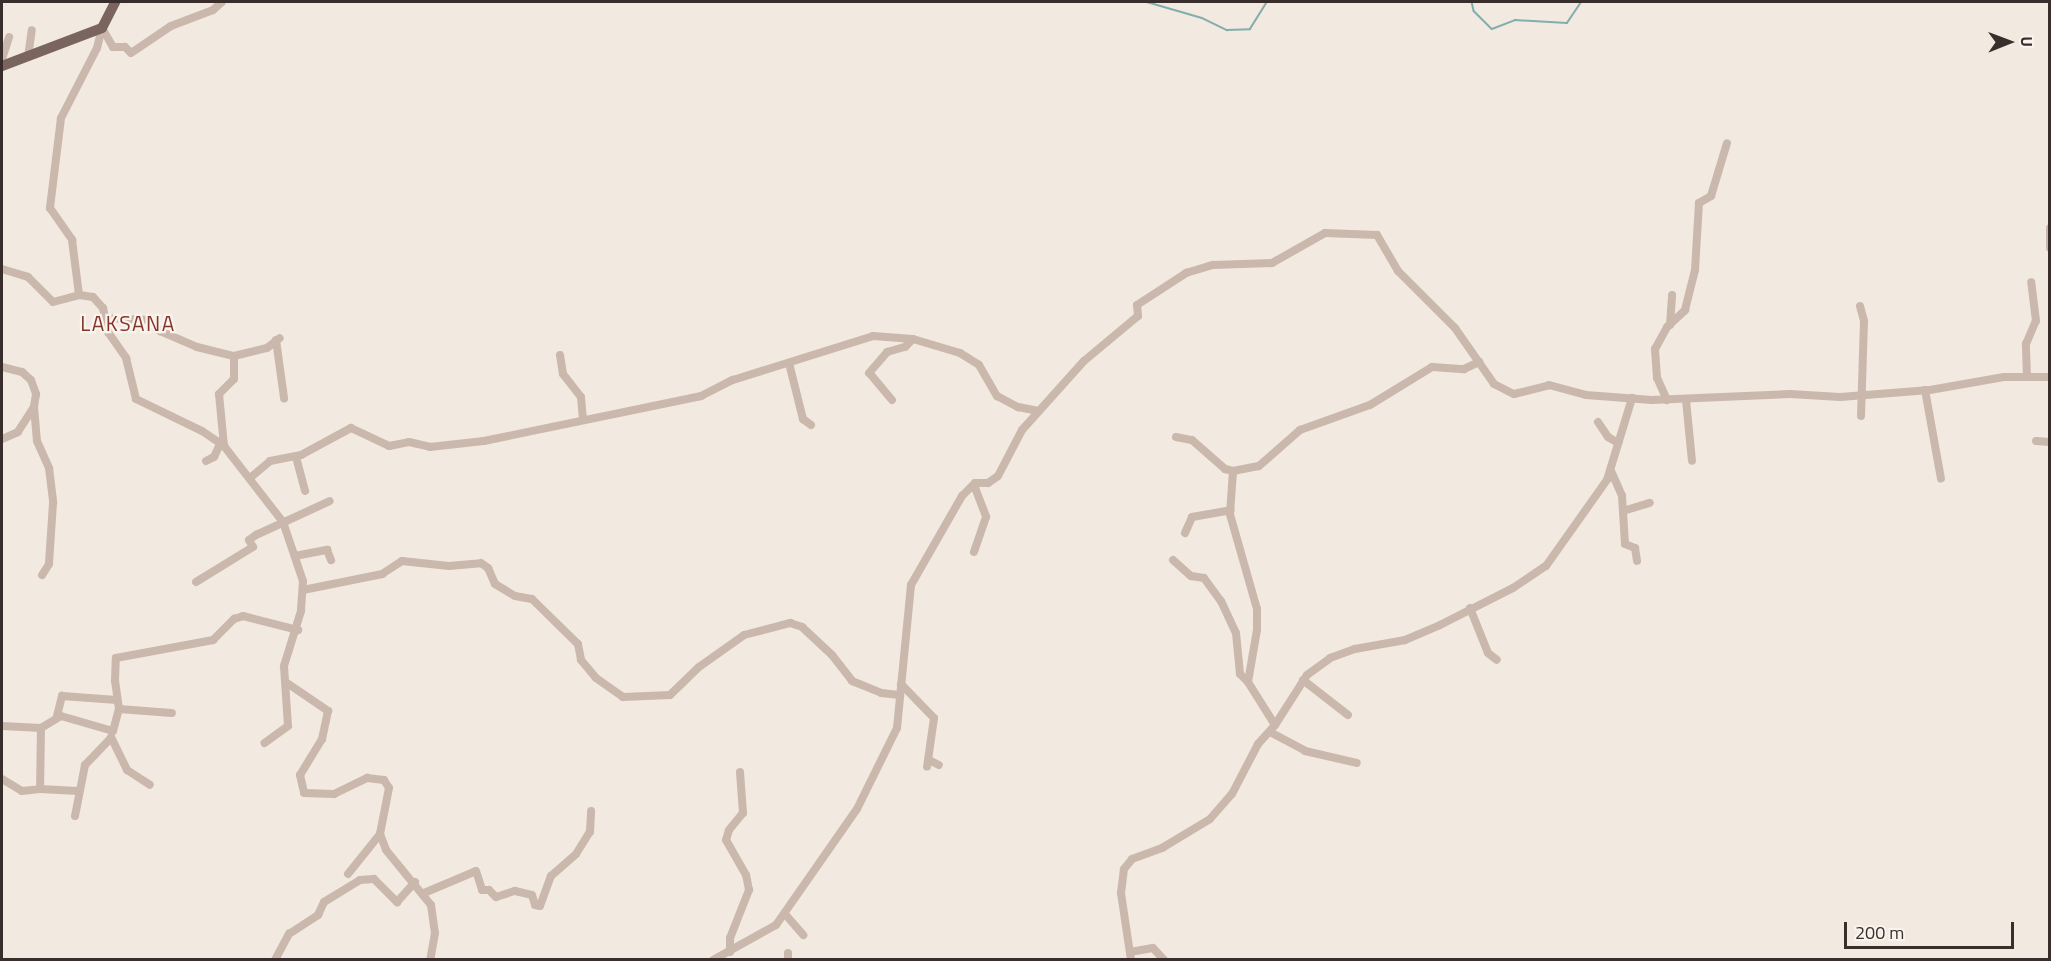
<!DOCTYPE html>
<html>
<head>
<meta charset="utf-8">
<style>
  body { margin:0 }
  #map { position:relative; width:2051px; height:961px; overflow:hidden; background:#f2e9e1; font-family:"Titillium Web",sans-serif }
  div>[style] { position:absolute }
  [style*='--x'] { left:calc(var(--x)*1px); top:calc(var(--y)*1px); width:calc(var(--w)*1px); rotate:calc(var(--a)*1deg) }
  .stream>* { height:1.5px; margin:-0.75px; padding:0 0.75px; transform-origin:0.75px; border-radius:0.75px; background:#82aeab }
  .minor>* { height:8px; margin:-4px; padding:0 4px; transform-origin:4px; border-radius:4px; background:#cab8ad }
  .major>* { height:10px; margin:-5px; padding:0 5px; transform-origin:5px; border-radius:5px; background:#7a645e }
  span { translate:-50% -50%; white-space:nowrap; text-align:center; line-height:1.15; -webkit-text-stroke:4.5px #faf3ee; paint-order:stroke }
  .quarter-label { font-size:21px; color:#843529; letter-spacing:1.5px }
  .frame { position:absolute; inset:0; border:3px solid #392e2c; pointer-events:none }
  .north { position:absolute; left:1979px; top:12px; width:60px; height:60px; -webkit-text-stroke:4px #faf3ee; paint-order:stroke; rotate:89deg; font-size:16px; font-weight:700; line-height:24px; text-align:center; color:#392e2c }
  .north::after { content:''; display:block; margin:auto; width:21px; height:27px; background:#392e2c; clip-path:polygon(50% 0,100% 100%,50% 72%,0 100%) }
  .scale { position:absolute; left:1844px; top:922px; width:170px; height:27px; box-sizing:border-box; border:3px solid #392e2c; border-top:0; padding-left:8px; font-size:18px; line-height:21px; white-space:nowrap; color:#392e2c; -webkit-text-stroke:4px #faf3ee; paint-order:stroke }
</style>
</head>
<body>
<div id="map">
  <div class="stream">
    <i style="--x:1147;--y:2;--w:57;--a:16.2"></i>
    <i style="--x:1202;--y:18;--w:28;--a:26"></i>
    <i style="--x:1227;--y:30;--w:23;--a:-2"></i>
    <i style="--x:1250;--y:29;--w:32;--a:-58"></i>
    <i style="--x:1472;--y:2;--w:9;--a:77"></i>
    <i style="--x:1474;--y:11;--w:25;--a:45"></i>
    <i style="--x:1492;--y:29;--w:25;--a:-21"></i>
    <i style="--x:1515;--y:20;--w:52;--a:3.3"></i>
    <i style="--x:1567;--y:23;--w:25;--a:-56"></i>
  </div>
  <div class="minor">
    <i style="--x:102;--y:28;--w:21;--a:104"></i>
    <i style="--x:97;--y:48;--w:79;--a:117.2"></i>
    <i style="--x:61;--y:118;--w:91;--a:97"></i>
    <i style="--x:50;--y:208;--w:39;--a:55"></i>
    <i style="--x:72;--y:240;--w:55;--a:82.7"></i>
    <i style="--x:79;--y:295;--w:14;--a:8"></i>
    <i style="--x:93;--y:297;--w:15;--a:48"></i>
    <i style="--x:103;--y:308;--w:25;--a:78"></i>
    <i style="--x:108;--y:332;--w:32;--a:55"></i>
    <i style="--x:126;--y:358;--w:42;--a:76.3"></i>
    <i style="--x:136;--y:399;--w:73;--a:25.9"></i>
    <i style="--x:202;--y:431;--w:27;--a:34"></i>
    <i style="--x:224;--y:446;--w:96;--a:52.2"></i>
    <i style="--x:283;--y:522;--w:62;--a:71.3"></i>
    <i style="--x:303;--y:581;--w:30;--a:94"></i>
    <i style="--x:301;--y:611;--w:58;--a:107.2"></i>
    <i style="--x:284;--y:666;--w:60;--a:86.2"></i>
    <i style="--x:288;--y:726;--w:29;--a:144"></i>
    <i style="--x:102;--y:28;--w:22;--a:60"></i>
    <i style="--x:113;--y:47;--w:12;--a:0"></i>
    <i style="--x:125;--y:47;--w:8;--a:45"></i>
    <i style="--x:131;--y:53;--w:48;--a:-34"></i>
    <i style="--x:171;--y:26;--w:45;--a:-20.9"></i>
    <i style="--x:213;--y:10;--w:12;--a:-42"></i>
    <i style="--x:28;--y:57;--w:27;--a:-82"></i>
    <i style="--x:2;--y:59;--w:23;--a:-72"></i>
    <i style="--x:2050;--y:228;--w:20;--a:90"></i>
    <i style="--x:2;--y:269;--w:27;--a:17"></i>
    <i style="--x:28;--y:277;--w:35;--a:45"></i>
    <i style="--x:53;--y:302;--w:27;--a:-15"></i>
    <i style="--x:1860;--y:306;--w:16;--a:75"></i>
    <i style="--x:1864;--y:321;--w:95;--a:91.8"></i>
    <i style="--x:105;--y:318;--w:44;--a:2.6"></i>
    <i style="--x:149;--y:320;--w:16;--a:45"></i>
    <i style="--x:160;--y:331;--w:40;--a:23.4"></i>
    <i style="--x:197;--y:347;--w:38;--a:14"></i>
    <i style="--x:234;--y:356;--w:34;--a:-14"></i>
    <i style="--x:267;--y:348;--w:16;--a:-38"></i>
    <i style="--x:1670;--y:325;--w:30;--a:-86"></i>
    <i style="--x:276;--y:340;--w:59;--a:82.1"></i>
    <i style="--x:560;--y:355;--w:19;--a:81"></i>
    <i style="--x:563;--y:374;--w:29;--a:52"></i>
    <i style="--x:581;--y:397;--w:21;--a:85"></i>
    <i style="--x:789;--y:363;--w:58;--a:76"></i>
    <i style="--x:803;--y:419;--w:10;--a:37"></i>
    <i style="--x:2;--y:367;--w:21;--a:14"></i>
    <i style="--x:22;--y:372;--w:12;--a:42"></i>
    <i style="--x:31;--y:380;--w:15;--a:70"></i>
    <i style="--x:36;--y:394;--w:13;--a:99"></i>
    <i style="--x:34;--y:407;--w:30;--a:123"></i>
    <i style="--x:18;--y:432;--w:17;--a:156"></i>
    <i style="--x:2027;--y:377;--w:33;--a:-92"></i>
    <i style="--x:2026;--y:344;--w:25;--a:-67"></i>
    <i style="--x:2036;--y:321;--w:39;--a:-97"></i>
    <i style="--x:1925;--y:390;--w:90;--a:79.8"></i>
    <i style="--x:892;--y:400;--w:35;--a:-130"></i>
    <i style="--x:869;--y:373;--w:28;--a:-49"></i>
    <i style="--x:887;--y:352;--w:19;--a:-16"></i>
    <i style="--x:905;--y:347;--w:11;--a:-45"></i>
    <i style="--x:1667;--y:400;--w:24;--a:-114"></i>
    <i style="--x:1657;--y:378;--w:29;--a:-94"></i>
    <i style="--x:1655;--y:349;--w:25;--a:-61"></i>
    <i style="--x:1667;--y:327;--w:25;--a:-43"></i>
    <i style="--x:1685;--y:310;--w:41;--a:-76"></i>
    <i style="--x:1695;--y:270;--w:67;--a:-86.6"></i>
    <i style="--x:1699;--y:203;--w:14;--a:-30"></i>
    <i style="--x:1711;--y:196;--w:55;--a:-73.2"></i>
    <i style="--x:1686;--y:400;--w:61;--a:84.4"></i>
    <i style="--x:34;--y:407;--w:34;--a:85"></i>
    <i style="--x:37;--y:441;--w:30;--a:66"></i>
    <i style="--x:49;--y:468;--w:35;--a:83"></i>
    <i style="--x:53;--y:503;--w:61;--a:93.8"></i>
    <i style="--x:49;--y:564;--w:13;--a:122"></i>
    <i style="--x:1598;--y:422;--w:18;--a:56"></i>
    <i style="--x:1608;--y:437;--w:12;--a:31"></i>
    <i style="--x:1176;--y:437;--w:16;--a:11"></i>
    <i style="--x:1192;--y:440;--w:44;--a:41.3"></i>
    <i style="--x:1225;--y:469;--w:8;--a:14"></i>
    <i style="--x:2036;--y:441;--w:14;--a:4"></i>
    <i style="--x:224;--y:446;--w:52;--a:-95.5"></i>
    <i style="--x:219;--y:394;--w:21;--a:-45"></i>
    <i style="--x:234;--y:379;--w:23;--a:-90"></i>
    <i style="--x:296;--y:457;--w:35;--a:75"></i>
    <i style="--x:206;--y:461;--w:9;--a:-27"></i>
    <i style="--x:214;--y:457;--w:14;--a:-65"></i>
    <i style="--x:1611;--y:471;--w:27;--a:66"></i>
    <i style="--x:1622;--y:496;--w:48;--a:86.4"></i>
    <i style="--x:1625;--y:544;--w:11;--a:22"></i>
    <i style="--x:1635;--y:548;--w:13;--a:81"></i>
    <i style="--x:250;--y:478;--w:26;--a:-40"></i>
    <i style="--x:270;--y:461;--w:32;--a:-11"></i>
    <i style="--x:301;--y:455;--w:57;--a:-28.4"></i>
    <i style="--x:351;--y:428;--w:42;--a:25.3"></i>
    <i style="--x:389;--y:446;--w:20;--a:-11"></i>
    <i style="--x:409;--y:442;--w:22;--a:13"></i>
    <i style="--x:430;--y:447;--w:54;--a:-6.3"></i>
    <i style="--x:484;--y:441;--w:222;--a:-11.7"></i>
    <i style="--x:701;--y:396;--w:36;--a:-27"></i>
    <i style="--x:733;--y:380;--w:147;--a:-17.4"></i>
    <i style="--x:873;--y:336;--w:40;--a:4.3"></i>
    <i style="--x:913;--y:339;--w:49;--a:16.6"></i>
    <i style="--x:960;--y:353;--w:22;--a:32"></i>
    <i style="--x:979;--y:365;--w:36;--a:60"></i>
    <i style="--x:997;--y:396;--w:24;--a:28"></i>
    <i style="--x:1018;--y:407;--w:21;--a:11"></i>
    <i style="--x:974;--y:485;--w:34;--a:69"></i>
    <i style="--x:986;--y:517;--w:37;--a:109"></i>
    <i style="--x:1623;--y:511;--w:28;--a:-17"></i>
    <i style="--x:1185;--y:533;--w:17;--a:-66"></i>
    <i style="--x:1192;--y:517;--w:39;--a:-10"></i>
    <i style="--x:295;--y:556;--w:33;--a:-11"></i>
    <i style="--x:327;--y:550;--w:11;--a:68"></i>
    <i style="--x:1173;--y:560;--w:24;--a:42"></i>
    <i style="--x:1191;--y:576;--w:13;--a:9"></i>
    <i style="--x:1204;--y:578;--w:29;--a:54"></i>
    <i style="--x:1221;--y:601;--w:35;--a:65"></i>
    <i style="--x:1236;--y:633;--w:41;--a:84.4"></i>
    <i style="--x:1240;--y:674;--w:11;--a:45"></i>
    <i style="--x:196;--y:582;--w:67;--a:-31.6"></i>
    <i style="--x:253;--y:547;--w:8;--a:-120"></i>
    <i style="--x:249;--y:540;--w:9;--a:-36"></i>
    <i style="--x:256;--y:535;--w:81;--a:-24.7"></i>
    <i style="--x:303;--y:590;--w:81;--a:-11.4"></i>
    <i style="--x:382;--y:574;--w:24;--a:-33"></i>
    <i style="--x:402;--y:561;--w:47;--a:6.1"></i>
    <i style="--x:449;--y:566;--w:32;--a:-5"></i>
    <i style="--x:481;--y:563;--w:9;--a:36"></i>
    <i style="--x:488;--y:568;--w:17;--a:66"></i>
    <i style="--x:495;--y:584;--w:23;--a:31"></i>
    <i style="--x:515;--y:596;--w:17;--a:10"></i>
    <i style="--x:532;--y:599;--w:64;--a:44.4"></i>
    <i style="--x:578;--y:644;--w:16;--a:79"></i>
    <i style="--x:581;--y:660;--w:23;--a:50"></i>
    <i style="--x:596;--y:678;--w:33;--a:35"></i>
    <i style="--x:623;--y:697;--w:47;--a:-2.4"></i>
    <i style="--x:670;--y:695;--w:40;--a:-44"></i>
    <i style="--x:699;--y:667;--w:55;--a:-35.4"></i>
    <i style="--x:744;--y:635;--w:48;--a:-14.6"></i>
    <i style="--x:790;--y:623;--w:13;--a:18"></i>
    <i style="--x:802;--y:627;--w:41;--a:43"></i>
    <i style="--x:832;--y:655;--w:33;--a:52"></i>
    <i style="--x:852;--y:681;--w:31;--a:22"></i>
    <i style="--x:881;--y:693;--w:19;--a:6"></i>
    <i style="--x:1470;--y:608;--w:48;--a:68.2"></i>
    <i style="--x:1488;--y:653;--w:11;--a:38"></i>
    <i style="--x:1303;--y:680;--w:57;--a:37.9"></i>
    <i style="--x:287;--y:683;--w:50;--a:34.3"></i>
    <i style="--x:328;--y:711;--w:29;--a:102"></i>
    <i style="--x:322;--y:739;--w:42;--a:121.4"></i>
    <i style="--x:300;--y:775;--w:18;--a:77"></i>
    <i style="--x:304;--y:793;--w:30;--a:2"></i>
    <i style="--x:334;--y:794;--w:37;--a:-26"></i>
    <i style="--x:367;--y:778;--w:17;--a:7"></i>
    <i style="--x:384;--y:780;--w:9;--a:58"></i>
    <i style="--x:389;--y:788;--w:47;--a:101.1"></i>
    <i style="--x:380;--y:834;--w:17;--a:69"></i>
    <i style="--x:386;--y:850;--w:71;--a:50.7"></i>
    <i style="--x:431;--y:905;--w:28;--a:82"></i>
    <i style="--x:435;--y:933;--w:27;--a:100"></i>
    <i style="--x:901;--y:684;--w:47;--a:45.9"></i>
    <i style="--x:934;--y:718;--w:49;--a:98.1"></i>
    <i style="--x:119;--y:709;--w:53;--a:4.3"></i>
    <i style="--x:57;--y:716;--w:21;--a:-76"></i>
    <i style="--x:62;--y:696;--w:55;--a:4.2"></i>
    <i style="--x:1275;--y:725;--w:59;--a:-57.4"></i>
    <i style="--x:1307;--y:675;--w:29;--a:-36"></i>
    <i style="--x:1330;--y:658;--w:27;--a:-20"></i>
    <i style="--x:1355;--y:649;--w:51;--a:-10.2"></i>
    <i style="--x:1405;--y:640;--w:38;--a:-23"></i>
    <i style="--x:1440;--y:625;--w:82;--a:-26.9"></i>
    <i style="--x:1513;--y:588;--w:40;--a:-34"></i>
    <i style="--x:1546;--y:566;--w:105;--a:-54.7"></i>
    <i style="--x:1607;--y:480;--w:86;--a:-73"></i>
    <i style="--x:2;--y:726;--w:39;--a:3"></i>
    <i style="--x:41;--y:728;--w:23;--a:-31"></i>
    <i style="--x:61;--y:716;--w:54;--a:16.1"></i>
    <i style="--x:113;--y:731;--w:23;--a:-75"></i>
    <i style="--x:119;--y:709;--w:28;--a:-98"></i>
    <i style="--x:115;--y:681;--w:23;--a:-88"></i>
    <i style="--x:116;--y:658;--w:99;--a:-10.5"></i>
    <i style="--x:213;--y:640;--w:30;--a:-45"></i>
    <i style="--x:234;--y:619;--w:9;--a:-18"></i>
    <i style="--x:243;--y:616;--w:57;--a:14.3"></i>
    <i style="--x:41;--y:728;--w:61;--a:90.9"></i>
    <i style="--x:40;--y:789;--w:38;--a:3"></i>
    <i style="--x:1270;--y:732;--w:40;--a:28"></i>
    <i style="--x:1305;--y:751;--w:53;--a:13"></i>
    <i style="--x:111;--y:737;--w:37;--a:64"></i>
    <i style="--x:127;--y:770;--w:27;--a:33"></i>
    <i style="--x:929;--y:760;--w:11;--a:27"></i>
    <i style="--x:2;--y:779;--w:23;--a:31"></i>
    <i style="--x:22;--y:791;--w:18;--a:-6"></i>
    <i style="--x:75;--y:816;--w:52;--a:-78.9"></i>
    <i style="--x:85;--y:765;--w:35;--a:-46"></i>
    <i style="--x:348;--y:874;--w:51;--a:-51.3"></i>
    <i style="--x:424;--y:893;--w:56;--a:-22.9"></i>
    <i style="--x:476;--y:871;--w:20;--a:72"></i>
    <i style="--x:482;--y:890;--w:7;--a:0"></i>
    <i style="--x:489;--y:890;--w:10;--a:45"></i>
    <i style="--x:496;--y:897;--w:20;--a:-18"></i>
    <i style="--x:515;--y:891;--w:17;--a:13"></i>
    <i style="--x:532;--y:895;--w:10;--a:73"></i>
    <i style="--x:535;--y:905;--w:5;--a:11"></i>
    <i style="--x:540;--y:906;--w:32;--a:-70"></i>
    <i style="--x:551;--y:876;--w:33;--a:-41"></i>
    <i style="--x:576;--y:854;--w:26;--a:-58"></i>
    <i style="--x:590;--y:832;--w:21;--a:-87"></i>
    <i style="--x:785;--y:914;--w:28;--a:49"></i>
    <i style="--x:730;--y:952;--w:14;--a:-90"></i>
    <i style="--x:730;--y:938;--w:52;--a:-68.4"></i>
    <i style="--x:749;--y:890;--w:15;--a:-101"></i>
    <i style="--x:746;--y:875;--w:40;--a:-119.7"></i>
    <i style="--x:726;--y:840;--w:10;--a:-73"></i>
    <i style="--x:729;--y:830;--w:22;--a:-51"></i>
    <i style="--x:743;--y:813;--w:41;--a:-94.2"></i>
    <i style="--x:1130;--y:952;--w:23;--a:-10"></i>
    <i style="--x:1153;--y:948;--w:16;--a:47"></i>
    <i style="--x:275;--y:960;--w:30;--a:-62"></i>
    <i style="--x:289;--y:934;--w:35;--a:-33"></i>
    <i style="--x:318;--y:915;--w:14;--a:-65"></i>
    <i style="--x:324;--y:902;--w:42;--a:-31.4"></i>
    <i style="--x:360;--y:880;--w:14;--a:-4"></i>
    <i style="--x:374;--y:879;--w:33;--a:45"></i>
    <i style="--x:397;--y:902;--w:27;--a:-48"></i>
    <i style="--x:713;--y:960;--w:72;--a:-29.1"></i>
    <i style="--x:776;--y:925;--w:141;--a:-55.1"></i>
    <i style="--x:857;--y:809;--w:90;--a:-63.7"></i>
    <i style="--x:897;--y:728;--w:144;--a:-84.4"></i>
    <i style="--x:911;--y:585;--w:103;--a:-60.2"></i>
    <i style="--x:962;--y:496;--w:18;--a:-45"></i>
    <i style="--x:975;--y:483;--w:13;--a:0"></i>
    <i style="--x:988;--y:483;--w:12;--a:-35"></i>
    <i style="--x:998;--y:476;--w:52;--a:-62.4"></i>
    <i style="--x:1022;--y:430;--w:93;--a:-48.1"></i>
    <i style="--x:1084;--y:361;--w:70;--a:-39.8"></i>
    <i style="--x:1138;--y:316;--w:11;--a:-95"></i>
    <i style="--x:1137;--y:305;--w:59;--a:-33.1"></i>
    <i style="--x:1186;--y:273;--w:28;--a:-17"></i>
    <i style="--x:1213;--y:265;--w:59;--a:-1.9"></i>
    <i style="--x:1272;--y:263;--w:61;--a:-29.5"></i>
    <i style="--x:1325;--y:233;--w:52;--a:2.2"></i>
    <i style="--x:1377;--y:235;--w:42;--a:59.7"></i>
    <i style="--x:1398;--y:271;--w:81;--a:45"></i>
    <i style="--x:1455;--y:328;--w:68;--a:55.1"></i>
    <i style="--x:1494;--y:384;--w:22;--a:27"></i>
    <i style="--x:1514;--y:394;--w:36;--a:-14"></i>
    <i style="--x:1549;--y:385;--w:38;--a:15"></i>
    <i style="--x:1586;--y:395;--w:66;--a:4.3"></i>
    <i style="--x:1652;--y:400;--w:138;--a:-2.5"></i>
    <i style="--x:1790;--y:394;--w:50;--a:3.4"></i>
    <i style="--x:1840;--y:397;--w:90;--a:-4.4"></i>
    <i style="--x:1930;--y:390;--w:75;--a:-10"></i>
    <i style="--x:2004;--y:377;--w:46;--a:0"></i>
    <i style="--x:788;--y:960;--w:7;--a:-90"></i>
    <i style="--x:1131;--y:960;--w:68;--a:-98.5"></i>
    <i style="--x:1121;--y:893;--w:24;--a:-83"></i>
    <i style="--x:1124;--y:869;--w:13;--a:-51"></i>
    <i style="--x:1132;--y:859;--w:32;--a:-20"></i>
    <i style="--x:1162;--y:848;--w:56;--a:-31.1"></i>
    <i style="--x:1210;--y:819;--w:33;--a:-49"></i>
    <i style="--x:1232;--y:794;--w:56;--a:-62.5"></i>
    <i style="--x:1258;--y:744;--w:25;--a:-48"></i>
    <i style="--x:1275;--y:725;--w:51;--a:-122.1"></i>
    <i style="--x:1248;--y:682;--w:53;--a:-80.2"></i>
    <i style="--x:1257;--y:630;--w:21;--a:-90"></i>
    <i style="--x:1257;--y:609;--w:99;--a:-105.9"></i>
    <i style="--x:1230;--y:514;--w:43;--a:-86"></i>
    <i style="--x:1233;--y:471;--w:26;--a:-11"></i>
    <i style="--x:1259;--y:466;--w:55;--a:-41.3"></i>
    <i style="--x:1300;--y:430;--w:74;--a:-19.7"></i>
    <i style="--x:1370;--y:405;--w:73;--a:-31.5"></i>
    <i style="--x:1432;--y:367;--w:32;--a:4"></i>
    <i style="--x:1464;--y:369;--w:17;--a:-25"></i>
  </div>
  <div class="major">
    <i style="--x:2;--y:66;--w:107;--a:-20.8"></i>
    <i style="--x:102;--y:28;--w:29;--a:-63"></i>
  </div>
  <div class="quarter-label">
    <span style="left:128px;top:323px">LAKSANA</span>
  </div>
  <div class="frame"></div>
  <div class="north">U</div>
  <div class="scale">200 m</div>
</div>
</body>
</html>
